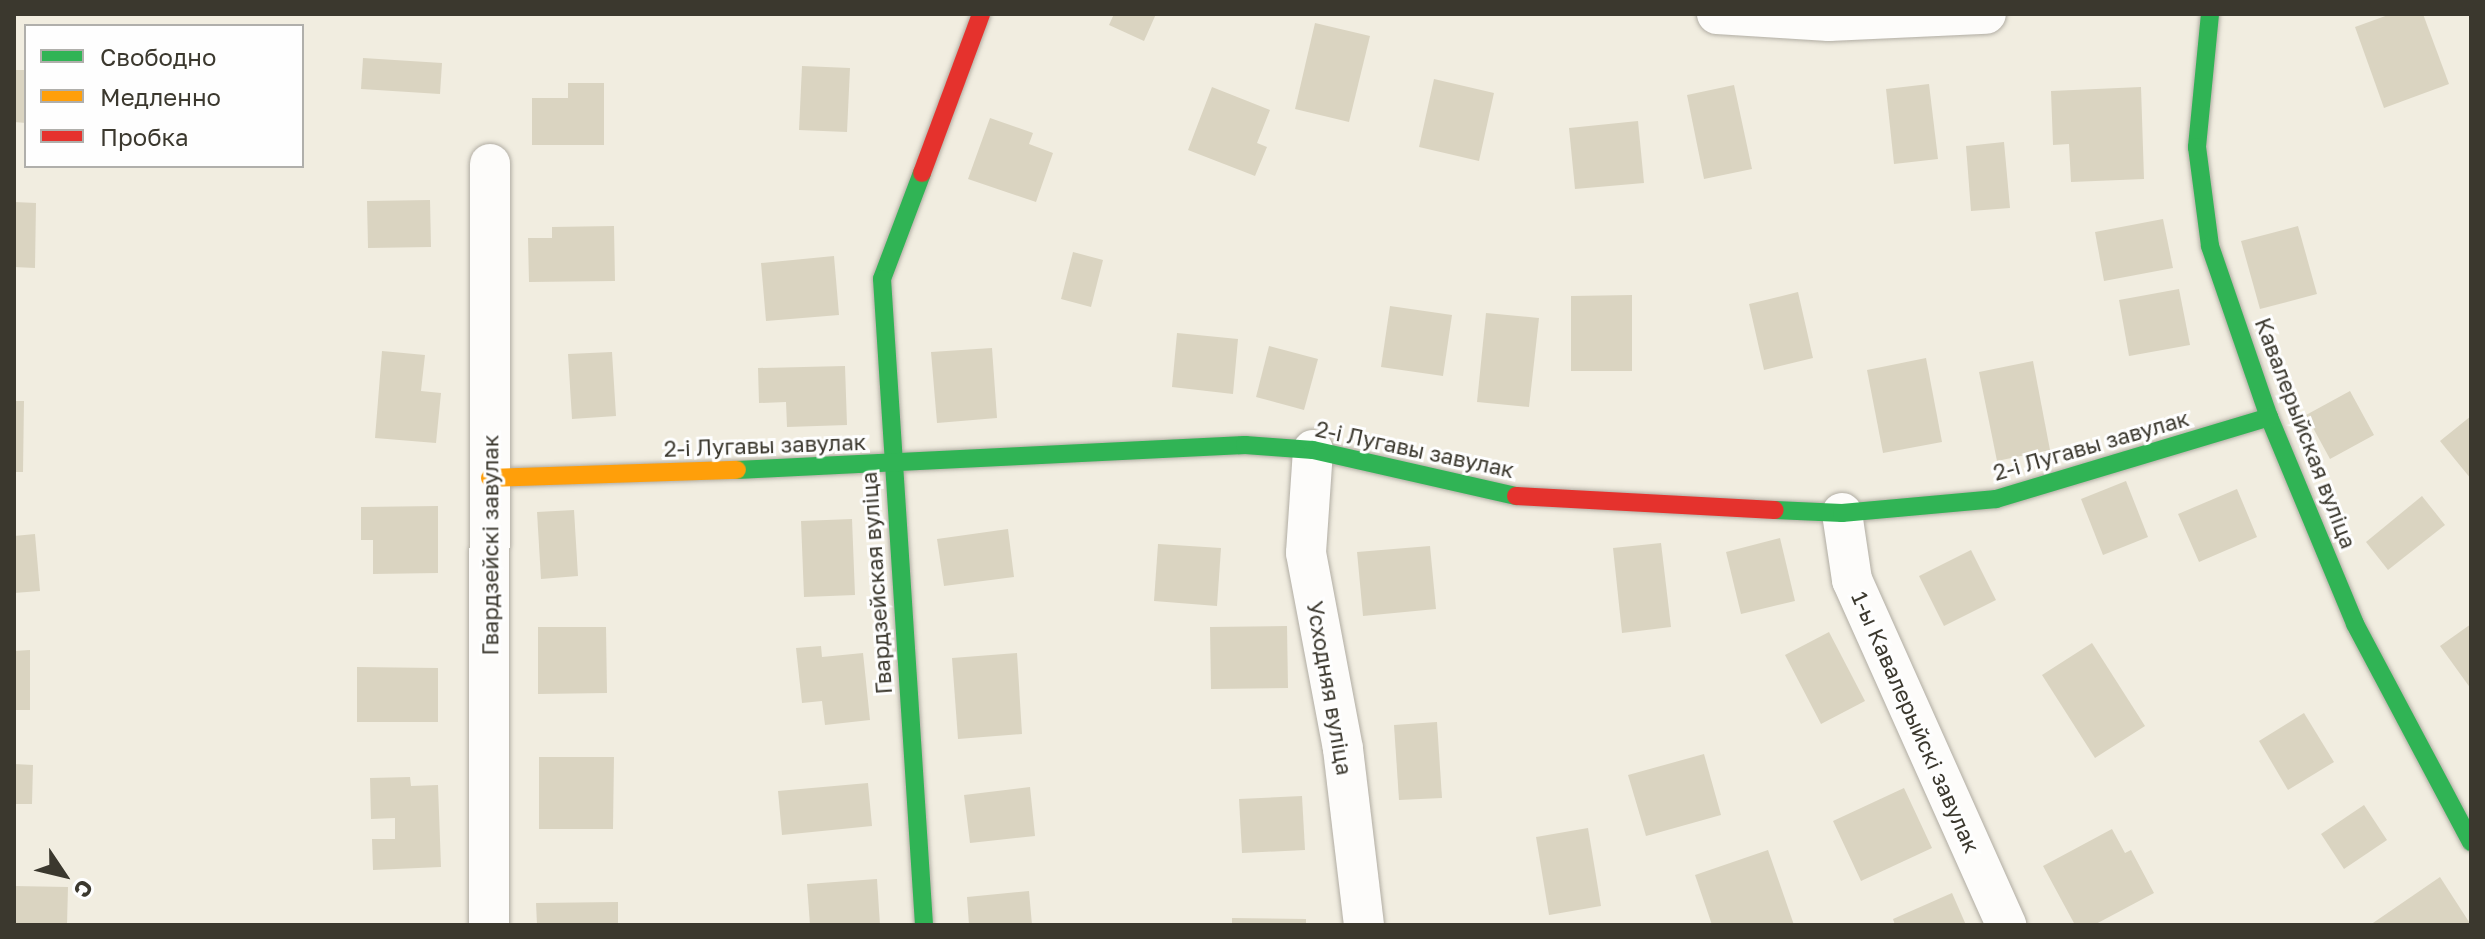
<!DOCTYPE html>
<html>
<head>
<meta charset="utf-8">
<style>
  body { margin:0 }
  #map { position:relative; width:2485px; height:939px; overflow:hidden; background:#f1ede0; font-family:"Golos Text",sans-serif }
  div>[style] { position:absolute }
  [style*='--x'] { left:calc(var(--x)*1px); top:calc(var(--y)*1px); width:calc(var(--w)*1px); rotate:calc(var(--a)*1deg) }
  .building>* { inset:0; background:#dad4c1 }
  .roads { filter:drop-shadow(0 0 2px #b1ada3) drop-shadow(0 0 2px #b1ada3) }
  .street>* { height:40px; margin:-20px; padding:0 20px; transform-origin:20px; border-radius:20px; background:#fdfcfa }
  .fast>* { height:18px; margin:-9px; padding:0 9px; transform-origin:9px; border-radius:9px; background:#30b455 }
  .slow>* { height:18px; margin:-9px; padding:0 9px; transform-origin:9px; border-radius:9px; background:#ff9f0a }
  .jam>* { height:18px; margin:-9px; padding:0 9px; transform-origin:9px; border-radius:9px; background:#e5322d }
  span { translate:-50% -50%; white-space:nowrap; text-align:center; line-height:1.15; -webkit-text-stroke:6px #fefefe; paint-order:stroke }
  .street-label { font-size:22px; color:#3b382e }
  .frame { position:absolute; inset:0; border:16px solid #3b382e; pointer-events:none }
  .legend { position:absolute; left:24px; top:24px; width:280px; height:144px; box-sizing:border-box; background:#fefefe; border:2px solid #b0afab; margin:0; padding:10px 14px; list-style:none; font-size:24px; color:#3b382e }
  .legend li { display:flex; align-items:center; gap:16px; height:40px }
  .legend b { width:40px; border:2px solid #b0afab }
  .north { position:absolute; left:24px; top:835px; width:80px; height:80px; -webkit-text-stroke:6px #fefefe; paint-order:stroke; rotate:125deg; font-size:22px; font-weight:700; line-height:32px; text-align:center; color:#3b382e }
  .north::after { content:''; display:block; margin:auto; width:28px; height:36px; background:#3b382e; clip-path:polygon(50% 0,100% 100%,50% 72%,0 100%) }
</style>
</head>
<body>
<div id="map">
  <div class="building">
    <i style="clip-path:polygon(1114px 14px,1156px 14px,1144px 41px,1109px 25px)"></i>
    <i style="clip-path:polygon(2391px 14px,2423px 14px,2449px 84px,2384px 108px,2355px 27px)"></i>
    <i style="clip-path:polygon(1315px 23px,1370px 36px,1349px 122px,1295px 109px)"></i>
    <i style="clip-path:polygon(363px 58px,442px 63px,440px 94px,361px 89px)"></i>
    <i style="clip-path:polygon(802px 66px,850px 68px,847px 132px,799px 130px)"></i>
    <i style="clip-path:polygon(14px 70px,26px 70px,26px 123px,14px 122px)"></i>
    <i style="clip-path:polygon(1434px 79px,1494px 93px,1479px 161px,1419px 147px)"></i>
    <i style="clip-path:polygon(568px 83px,604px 83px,604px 145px,532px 145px,532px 98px,568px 98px)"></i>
    <i style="clip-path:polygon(1929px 84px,1938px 159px,1894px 164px,1886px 89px)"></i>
    <i style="clip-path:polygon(1734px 85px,1752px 169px,1704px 179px,1687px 95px)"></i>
    <i style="clip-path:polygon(1212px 87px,1270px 110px,1257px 143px,1267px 147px,1255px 176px,1188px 150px)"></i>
    <i style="clip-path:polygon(2141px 87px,2144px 179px,2071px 182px,2069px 144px,2053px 145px,2051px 91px)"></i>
    <i style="clip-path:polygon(990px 118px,1033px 133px,1029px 144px,1053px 153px,1036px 202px,968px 179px)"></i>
    <i style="clip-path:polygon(1638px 121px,1644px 183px,1575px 189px,1569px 128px)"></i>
    <i style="clip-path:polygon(2004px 142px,2010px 208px,1971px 211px,1966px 146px)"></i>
    <i style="clip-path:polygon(430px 200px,431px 247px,368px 248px,367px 201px)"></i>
    <i style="clip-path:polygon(14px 202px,36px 203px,35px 268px,14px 267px)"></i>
    <i style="clip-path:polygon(2163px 219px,2173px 268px,2104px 281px,2095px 232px)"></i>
    <i style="clip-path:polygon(614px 226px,615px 281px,529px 282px,528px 238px,552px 238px,552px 227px)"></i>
    <i style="clip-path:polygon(2298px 226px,2317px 294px,2260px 309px,2241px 241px)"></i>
    <i style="clip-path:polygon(1073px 252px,1103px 260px,1091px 307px,1061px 299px)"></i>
    <i style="clip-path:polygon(834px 256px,839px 315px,766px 321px,761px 263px)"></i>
    <i style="clip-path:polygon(2179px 289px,2190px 345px,2129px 356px,2119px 300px)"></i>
    <i style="clip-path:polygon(1798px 292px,1813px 358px,1764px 370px,1749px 304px)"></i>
    <i style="clip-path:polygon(1632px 295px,1632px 371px,1571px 371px,1571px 296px)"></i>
    <i style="clip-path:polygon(1390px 306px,1452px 315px,1443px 376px,1381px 367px)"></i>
    <i style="clip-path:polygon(1486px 313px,1539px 318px,1529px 407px,1477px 402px)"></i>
    <i style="clip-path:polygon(1177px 333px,1238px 339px,1233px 394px,1172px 387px)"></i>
    <i style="clip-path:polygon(1269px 346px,1318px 359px,1304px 410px,1256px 397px)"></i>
    <i style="clip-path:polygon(992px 348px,997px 418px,937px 423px,931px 352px)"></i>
    <i style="clip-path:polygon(382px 351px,425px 355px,421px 391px,441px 393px,436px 443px,375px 438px)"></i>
    <i style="clip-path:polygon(612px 352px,616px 416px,572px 419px,568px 354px)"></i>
    <i style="clip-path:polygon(1926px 358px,1942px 442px,1883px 453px,1867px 370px)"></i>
    <i style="clip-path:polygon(2033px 361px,2050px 450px,1997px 461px,1979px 372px)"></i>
    <i style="clip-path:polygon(845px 366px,847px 425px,787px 427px,786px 402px,759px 403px,758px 368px)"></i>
    <i style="clip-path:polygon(2350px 391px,2374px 435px,2330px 459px,2306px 415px)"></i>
    <i style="clip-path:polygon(14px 401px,24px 401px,23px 472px,14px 472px)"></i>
    <i style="clip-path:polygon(2471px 416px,2471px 479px,2440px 441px)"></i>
    <i style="clip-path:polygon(2126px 481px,2148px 537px,2103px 555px,2081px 499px)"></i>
    <i style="clip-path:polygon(2237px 489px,2257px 537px,2199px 562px,2178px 514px)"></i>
    <i style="clip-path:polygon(2422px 496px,2445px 525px,2388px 570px,2366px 542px)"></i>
    <i style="clip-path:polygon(438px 506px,438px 573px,373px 574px,373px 540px,361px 540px,361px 507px)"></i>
    <i style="clip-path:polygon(574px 510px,578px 576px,541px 579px,537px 512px)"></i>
    <i style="clip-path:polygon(852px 519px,855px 595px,804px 597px,801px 521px)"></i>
    <i style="clip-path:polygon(1008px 529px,1014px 577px,944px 586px,937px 539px)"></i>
    <i style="clip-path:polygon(35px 534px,40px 591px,14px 593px,14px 536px)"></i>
    <i style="clip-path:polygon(1780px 538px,1795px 601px,1741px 614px,1726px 552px)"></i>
    <i style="clip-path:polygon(1661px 543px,1671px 627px,1622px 633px,1613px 548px)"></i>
    <i style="clip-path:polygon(1158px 544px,1221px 548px,1217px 606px,1154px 601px)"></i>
    <i style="clip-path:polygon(1430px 546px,1436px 609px,1363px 616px,1357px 552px)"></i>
    <i style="clip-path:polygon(1971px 550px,1996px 600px,1944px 626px,1919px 576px)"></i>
    <i style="clip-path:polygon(2471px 624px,2471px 689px,2440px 646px)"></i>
    <i style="clip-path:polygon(1287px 626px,1288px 688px,1211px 689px,1210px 627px)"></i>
    <i style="clip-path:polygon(538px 627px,606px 627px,607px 693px,538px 694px)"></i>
    <i style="clip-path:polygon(1829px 632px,1865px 701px,1821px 724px,1785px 655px)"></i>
    <i style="clip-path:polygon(2092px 643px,2145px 726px,2095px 758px,2042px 675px)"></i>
    <i style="clip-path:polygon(821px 646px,822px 657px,863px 653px,870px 720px,825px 725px,822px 701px,802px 703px,796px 648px)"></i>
    <i style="clip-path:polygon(30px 650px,30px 710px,14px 710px,14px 651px)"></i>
    <i style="clip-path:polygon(1017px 653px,1022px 734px,958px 739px,952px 658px)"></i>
    <i style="clip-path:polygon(357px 667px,438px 668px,438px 722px,357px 722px)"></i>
    <i style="clip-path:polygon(2304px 713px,2334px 762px,2288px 790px,2259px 741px)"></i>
    <i style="clip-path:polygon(1437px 722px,1442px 798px,1399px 800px,1394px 725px)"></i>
    <i style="clip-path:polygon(1704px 754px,1721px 815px,1646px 836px,1628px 775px)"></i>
    <i style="clip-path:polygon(539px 757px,614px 757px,613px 829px,539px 829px)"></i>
    <i style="clip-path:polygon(14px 764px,33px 765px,32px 804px,14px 804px)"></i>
    <i style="clip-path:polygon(410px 777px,411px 786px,438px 785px,441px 867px,373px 870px,372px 839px,395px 839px,395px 818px,371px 819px,370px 778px)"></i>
    <i style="clip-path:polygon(868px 783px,872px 826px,782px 835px,778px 791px)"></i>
    <i style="clip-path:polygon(1030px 787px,1035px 836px,970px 843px,964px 795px)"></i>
    <i style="clip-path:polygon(1904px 788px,1932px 848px,1861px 881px,1833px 821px)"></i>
    <i style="clip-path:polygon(1302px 796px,1305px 850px,1242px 853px,1239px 799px)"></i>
    <i style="clip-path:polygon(2364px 805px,2387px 840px,2344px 869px,2321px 834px)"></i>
    <i style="clip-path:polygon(1588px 828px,1601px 906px,1549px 915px,1536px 837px)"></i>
    <i style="clip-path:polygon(2112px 829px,2125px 853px,2131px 850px,2154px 893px,2094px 925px,2075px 925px,2043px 866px)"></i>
    <i style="clip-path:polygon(1768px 850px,1794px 925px,1712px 925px,1695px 875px)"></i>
    <i style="clip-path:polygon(2440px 877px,2471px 925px,2370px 925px)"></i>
    <i style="clip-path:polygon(877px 879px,880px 925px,810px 925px,807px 884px)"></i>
    <i style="clip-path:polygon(14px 886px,68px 887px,67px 925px,14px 925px)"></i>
    <i style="clip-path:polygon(1029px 891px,1032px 925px,969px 925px,967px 897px)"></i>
    <i style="clip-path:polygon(1952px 893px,1966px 925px,1895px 925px,1893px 919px)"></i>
    <i style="clip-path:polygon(618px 902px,618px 925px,537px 925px,536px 903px)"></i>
    <i style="clip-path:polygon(1232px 918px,1306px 919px,1306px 925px,1232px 925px)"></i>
  </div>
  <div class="roads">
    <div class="street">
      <i style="--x:1717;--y:14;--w:112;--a:3.6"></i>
      <i style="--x:1829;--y:21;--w:157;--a:-2.6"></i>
      <i style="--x:1313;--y:450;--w:103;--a:93.9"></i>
      <i style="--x:1306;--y:553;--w:199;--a:79.3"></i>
      <i style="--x:1343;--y:749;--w:177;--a:83.2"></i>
      <i style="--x:1842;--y:513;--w:68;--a:81.5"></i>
      <i style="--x:1852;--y:580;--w:378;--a:65.9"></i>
      <i style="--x:489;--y:925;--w:761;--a:-89.92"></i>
    </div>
    <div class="fast">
      <i style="--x:2210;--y:14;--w:134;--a:95.6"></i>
      <i style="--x:2197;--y:147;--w:100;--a:82.5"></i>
      <i style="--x:2210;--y:246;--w:181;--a:71"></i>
      <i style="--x:2269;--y:417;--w:224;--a:67.4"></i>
      <i style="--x:2355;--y:624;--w:247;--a:62"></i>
      <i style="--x:922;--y:173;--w:113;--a:110.7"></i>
      <i style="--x:882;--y:279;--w:647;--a:86.28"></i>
      <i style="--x:737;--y:470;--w:509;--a:-2.82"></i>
      <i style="--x:1245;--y:445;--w:68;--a:4.2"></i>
      <i style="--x:1313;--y:450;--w:208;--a:12.8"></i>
      <i style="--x:1775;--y:510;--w:67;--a:2.6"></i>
      <i style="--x:1842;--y:513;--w:155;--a:-5.2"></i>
      <i style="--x:1996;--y:499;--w:285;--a:-16.7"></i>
    </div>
    <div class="slow">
      <i style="--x:490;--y:478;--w:247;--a:-1.9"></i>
    </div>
    <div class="jam">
      <i style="--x:922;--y:173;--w:170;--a:-69.6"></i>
      <i style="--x:1516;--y:496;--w:259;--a:3.1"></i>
    </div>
  </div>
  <div class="street-label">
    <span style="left:2306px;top:433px;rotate:69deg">Кавалерыйская вуліца</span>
    <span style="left:765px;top:445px;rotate:-2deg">2-і Лугавы завулак</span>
    <span style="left:2091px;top:445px;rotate:-16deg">2-і Лугавы завулак</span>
    <span style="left:1415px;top:449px;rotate:12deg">2-і Лугавы завулак</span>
    <span style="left:490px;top:545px;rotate:-90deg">Гвардзейскі завулак</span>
    <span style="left:876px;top:583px;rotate:-94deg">Гвардзейская вуліца</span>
    <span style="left:1330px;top:688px;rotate:80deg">Усходняя вуліца</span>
    <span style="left:1916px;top:722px;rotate:66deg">1-ы Кавалерыйскі завулак</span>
  </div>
  <div class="frame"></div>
  <ul class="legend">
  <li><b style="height:10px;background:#30b455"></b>Свободно</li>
  <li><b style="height:10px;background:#ff9f0a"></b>Медленно</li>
  <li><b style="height:10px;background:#e5322d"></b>Пробка</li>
  </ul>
  <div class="north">С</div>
</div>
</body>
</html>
